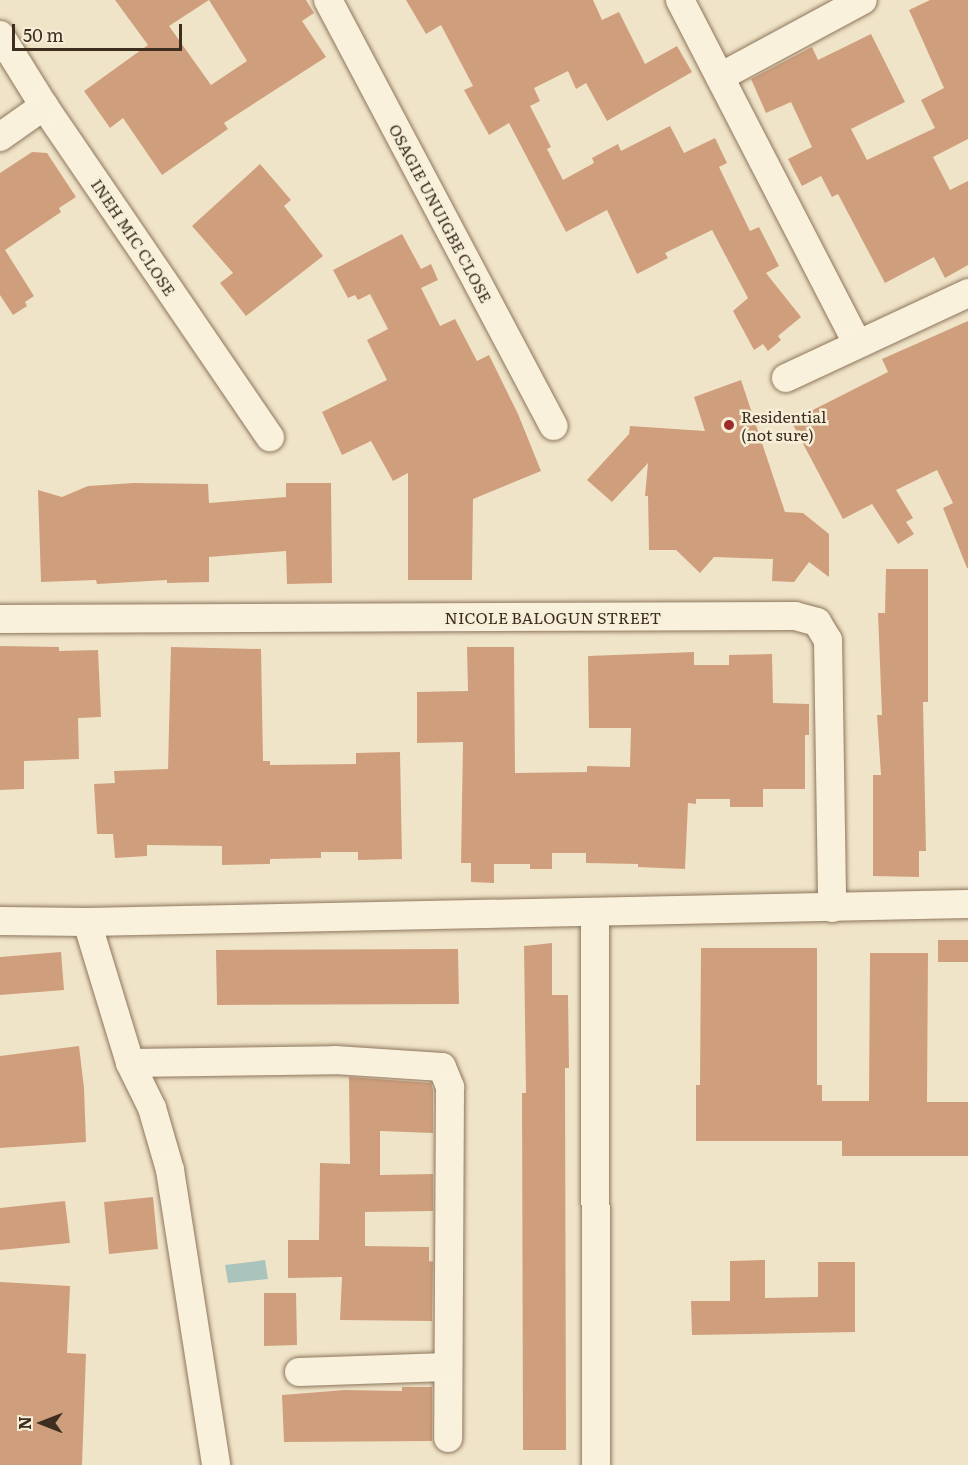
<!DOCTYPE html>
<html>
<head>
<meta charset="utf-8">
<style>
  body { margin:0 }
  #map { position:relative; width:968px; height:1465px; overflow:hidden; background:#f0e4c8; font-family:Literata,serif }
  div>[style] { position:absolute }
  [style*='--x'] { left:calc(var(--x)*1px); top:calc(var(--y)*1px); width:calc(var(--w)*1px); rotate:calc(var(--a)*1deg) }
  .water>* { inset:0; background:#a9c4bc }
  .building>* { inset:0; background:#cf9f7d }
  .roads { filter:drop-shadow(0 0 2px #8d765c) drop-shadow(0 0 2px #8d765c) }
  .minor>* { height:28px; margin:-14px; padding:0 14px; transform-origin:14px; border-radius:14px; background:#faf1dc }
  .dots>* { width:16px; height:16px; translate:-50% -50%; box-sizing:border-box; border:3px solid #f7eed8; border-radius:50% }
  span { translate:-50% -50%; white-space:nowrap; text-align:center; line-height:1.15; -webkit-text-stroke:5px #f7eed8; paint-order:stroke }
  .street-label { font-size:16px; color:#3d2e20 }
  .poi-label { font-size:16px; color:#3d2e20 }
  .left { translate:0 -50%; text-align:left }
  .north { position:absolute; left:12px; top:1393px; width:60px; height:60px; -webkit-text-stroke:4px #f7eed8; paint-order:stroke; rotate:270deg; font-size:16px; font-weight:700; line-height:24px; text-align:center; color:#3d2e20 }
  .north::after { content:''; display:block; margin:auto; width:21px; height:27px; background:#3d2e20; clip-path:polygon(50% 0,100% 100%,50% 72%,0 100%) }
  .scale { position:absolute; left:12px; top:24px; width:170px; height:27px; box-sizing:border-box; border:3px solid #3d2e20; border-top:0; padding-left:8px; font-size:18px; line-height:21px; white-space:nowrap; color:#3d2e20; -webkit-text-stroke:4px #f7eed8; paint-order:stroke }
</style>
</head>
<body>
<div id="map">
  <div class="water">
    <i style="clip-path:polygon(265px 1260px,268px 1279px,228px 1283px,225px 1265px)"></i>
  </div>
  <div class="building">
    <i style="clip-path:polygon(evenodd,115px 0,306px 0,314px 13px,302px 21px,326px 57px,224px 123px,228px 129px,162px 175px,123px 118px,110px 128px,84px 91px,148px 45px,115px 0,209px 0,247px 61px,211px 85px,169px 26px,209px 0)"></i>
    <i style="clip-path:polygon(406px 0,593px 0,602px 20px,619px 12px,645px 64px,677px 46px,692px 72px,607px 121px,586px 83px,576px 89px,568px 71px,534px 88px,540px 101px,530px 106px,551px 147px,547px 149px,563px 180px,594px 163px,592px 158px,618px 144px,621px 151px,670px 126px,684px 153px,715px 138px,727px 163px,719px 167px,750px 231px,759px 227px,779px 266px,766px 273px,801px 317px,778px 336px,781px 340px,768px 351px,763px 344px,754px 350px,733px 311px,748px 298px,712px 230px,665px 253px,668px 258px,637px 274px,607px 210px,566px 232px,509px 123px,489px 135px,464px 90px,473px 86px,441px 25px,426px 34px)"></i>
    <i style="clip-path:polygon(930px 0,968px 0,968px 139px,933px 157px,950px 190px,968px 181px,968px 265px,945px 278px,934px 257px,885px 283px,838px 194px,832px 197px,821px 176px,802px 186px,788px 159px,812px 147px,791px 102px,766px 113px,751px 79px,812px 47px,818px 60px,871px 34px,905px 102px,851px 129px,867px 160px,935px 128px,921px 100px,944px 88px,909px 10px)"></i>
    <i style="clip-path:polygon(32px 152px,47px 153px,76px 197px,59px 208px,61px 212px,5px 250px,34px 296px,25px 302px,27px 306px,13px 315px,0 295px,0 173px)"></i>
    <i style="clip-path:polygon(260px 164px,291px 200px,284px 206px,323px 256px,246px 316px,220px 283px,233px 273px,192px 226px)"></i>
    <i style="clip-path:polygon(402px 234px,421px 269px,431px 264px,438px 280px,421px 288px,440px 326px,455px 319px,477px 361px,489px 355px,518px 414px,541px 471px,473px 499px,472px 580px,408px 580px,408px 473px,393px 481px,371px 441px,342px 455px,322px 412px,387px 380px,367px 340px,388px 329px,370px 294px,358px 300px,355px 295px,348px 298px,333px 270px)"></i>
    <i style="clip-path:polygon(968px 321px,968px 568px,967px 568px,943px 508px,953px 503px,937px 470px,896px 490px,913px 518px,906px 522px,914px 534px,898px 544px,872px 504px,843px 519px,791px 421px,888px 372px,882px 359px)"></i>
    <i style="clip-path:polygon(741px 380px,785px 512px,803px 513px,829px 534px,829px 577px,809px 562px,794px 582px,772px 581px,773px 559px,714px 557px,700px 573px,676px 550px,649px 550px,648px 496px,645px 496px,648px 463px,612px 502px,587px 480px,629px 434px,630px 426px,705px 431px,694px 397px)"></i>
    <i style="clip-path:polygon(134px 483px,208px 484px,209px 503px,286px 497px,286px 483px,331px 483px,332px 583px,287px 584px,286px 551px,209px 557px,209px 582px,167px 583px,167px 580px,97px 584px,96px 580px,41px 582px,38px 490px,62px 497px,88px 486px)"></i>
    <i style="clip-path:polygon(886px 569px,928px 569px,928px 702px,923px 702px,926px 851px,919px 851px,919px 877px,873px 876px,873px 775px,881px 775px,877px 715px,882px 715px,878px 613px,885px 613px)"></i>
    <i style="clip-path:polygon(0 646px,59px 647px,59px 651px,98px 650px,101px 717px,78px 718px,79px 759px,24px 761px,24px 789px,0 790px)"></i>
    <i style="clip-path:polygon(171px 647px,261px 649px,263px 761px,270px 761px,270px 765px,356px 764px,356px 753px,400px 752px,402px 859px,358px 860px,358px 852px,321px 852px,321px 858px,270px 859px,270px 864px,222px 865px,222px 846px,147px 845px,147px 856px,115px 858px,113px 834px,97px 834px,94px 784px,115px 783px,114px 771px,168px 769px)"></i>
    <i style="clip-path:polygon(467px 647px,514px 647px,515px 773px,587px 772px,587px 766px,630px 767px,631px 728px,589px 728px,588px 656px,694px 652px,694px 665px,729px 665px,729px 655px,772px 654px,773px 703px,809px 704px,809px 735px,805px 735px,805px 789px,763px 789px,763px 807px,730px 807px,730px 799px,696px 799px,696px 804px,688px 803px,685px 869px,638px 867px,638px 864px,586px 863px,586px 853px,552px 853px,552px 869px,530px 869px,530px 864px,494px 864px,494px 883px,471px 882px,471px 863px,461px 863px,463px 742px,417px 743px,417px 692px,468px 691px)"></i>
    <i style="clip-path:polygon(938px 940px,968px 940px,968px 962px,938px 962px)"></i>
    <i style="clip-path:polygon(552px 943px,552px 995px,568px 995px,569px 1068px,565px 1068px,566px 1450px,523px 1450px,522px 1093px,526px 1093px,524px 946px)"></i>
    <i style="clip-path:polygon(701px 948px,817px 948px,817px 1085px,822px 1085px,822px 1101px,869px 1101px,870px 953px,928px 953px,927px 1102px,968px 1102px,968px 1156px,842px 1156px,842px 1141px,696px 1141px,696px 1085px,700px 1085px)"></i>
    <i style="clip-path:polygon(458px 949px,459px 1004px,217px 1005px,216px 950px)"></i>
    <i style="clip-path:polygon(61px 952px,64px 990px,0 995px,0 957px)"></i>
    <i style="clip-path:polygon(79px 1046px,84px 1088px,86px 1142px,0 1148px,0 1056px)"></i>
    <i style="clip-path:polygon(349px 1077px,431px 1083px,433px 1090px,433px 1133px,380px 1131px,380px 1175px,433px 1174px,433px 1211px,365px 1212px,365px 1246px,429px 1247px,429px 1261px,433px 1262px,432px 1321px,340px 1320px,342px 1277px,288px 1278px,288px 1240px,319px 1240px,320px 1163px,350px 1164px)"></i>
    <i style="clip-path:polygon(153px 1197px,158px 1249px,109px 1254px,104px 1202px)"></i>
    <i style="clip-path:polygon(65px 1201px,70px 1243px,0 1250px,0 1208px)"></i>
    <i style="clip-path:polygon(765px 1260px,765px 1298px,818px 1297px,818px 1262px,855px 1262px,855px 1332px,692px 1335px,691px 1301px,730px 1301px,730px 1261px)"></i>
    <i style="clip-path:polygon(0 1282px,70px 1286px,67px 1353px,86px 1354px,82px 1465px,0 1465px)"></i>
    <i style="clip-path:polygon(264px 1293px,296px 1293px,297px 1345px,264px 1346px)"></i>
    <i style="clip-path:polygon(402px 1387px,432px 1387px,432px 1441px,284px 1442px,282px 1395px,345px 1390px,402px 1391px)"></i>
  </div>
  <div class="roads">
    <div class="minor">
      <i style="--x:328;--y:0;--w:482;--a:62.1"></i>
      <i style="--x:680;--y:0;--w:386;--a:62.7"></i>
      <i style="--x:0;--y:35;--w:84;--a:58.2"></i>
      <i style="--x:44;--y:106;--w:401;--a:55.7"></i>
      <i style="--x:720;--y:77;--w:162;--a:-28.3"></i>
      <i style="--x:0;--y:137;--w:54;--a:-35.2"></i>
      <i style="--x:786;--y:378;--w:201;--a:-25"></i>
      <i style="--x:0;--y:619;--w:795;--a:-0.22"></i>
      <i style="--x:795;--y:616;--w:23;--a:15"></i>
      <i style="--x:817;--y:622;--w:21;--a:59"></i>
      <i style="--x:828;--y:640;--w:268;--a:89.1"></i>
      <i style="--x:595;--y:913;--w:552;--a:89.9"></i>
      <i style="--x:0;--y:921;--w:87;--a:0.7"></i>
      <i style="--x:87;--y:922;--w:881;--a:-1.17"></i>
      <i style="--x:87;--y:922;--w:147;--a:73"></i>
      <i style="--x:130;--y:1063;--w:50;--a:63.9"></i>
      <i style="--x:152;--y:1108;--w:65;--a:73.8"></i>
      <i style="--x:170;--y:1170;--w:299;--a:81.1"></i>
      <i style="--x:130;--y:1063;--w:205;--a:-0.8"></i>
      <i style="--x:335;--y:1060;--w:107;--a:3.7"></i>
      <i style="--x:442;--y:1067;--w:22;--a:68"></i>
      <i style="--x:450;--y:1087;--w:351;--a:90.3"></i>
      <i style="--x:299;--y:1372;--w:149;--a:-1.9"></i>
    </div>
  </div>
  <div class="dots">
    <i style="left:729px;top:425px;background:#9e2a2b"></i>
  </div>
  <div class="street-label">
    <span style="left:441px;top:213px;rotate:62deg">OSAGIE UNUIGBE CLOSE</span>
    <span style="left:134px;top:237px;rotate:56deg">INEH MIC CLOSE</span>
    <span style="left:553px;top:617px">NICOLE BALOGUN STREET</span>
  </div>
  <div class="poi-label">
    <span class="left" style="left:741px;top:425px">Residential<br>(not sure)</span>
  </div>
  <div class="north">N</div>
  <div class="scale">50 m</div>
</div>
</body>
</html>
